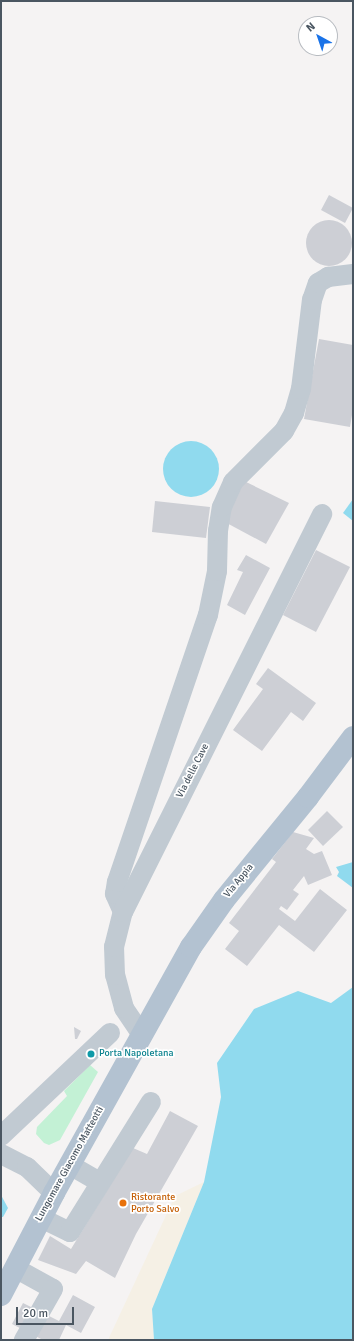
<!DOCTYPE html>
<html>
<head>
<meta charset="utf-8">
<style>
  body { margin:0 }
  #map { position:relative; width:354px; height:1341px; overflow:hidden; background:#f5f3f3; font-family:Signika,sans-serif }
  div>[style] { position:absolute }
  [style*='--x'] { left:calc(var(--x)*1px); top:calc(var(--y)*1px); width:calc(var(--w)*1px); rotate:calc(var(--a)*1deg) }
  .green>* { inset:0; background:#c3f1d5 }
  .sand>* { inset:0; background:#f5f0e5 }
  .water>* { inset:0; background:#90daee }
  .round { border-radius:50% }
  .building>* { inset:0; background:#cdcfd5 }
  .minor>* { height:20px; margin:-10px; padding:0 10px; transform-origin:10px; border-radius:10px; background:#c1cad2 }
  .major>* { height:22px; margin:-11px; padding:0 11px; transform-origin:11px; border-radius:11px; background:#b3c2d1 }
  .dots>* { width:11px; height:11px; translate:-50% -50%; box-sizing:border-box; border:2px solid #fff; border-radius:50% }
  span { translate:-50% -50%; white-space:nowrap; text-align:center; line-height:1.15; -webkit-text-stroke:3.5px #fff; paint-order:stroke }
  .street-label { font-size:10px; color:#4a5661 }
  .culture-label { font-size:10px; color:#0d838f }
  .left { translate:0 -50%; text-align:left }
  .food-label { font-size:10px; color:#c56008 }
  .frame { position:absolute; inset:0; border:2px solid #4a5661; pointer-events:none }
  .north { position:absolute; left:298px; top:16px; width:40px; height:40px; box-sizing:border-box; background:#fff; border:1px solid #b7bbc0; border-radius:50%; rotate:320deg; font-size:11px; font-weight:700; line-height:16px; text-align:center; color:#4a5661 }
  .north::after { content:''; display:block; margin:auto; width:14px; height:18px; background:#1a73e8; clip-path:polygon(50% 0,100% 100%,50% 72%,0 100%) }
  .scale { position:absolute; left:16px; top:1307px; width:58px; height:18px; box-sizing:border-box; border:2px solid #4a5661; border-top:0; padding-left:5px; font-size:12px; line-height:14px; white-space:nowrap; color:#4a5661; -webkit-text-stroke:3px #fff; paint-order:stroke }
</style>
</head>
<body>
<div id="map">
  <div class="green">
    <i style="clip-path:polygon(90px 1065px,98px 1072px,60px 1140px,49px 1145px,44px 1143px,36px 1134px,37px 1127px,67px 1096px,64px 1091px)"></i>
  </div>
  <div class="sand">
    <i style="clip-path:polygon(204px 1182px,152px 1309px,154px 1340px,108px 1340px,175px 1196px)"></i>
  </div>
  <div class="water">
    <i class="round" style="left:163px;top:441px;width:56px;height:56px"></i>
    <i style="clip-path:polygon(353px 499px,353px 521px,343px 513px)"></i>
    <i style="clip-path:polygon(353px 862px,353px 888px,337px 876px,339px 872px,336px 867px)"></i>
    <i style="clip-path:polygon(353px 987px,353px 1340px,154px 1340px,152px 1309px,204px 1182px,221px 1097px,217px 1063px,254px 1009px,298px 991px,331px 1003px)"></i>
    <i style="clip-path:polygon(1px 1195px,8px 1208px,3px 1217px,1px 1217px)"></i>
  </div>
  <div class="building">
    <i style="clip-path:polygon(329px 195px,353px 208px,345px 223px,321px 210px)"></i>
    <i class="round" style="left:306px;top:220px;width:46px;height:46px"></i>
    <i style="clip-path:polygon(319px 339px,353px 345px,353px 409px,350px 427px,304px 419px)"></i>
    <i style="clip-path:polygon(244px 481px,289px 503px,266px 544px,223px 521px)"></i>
    <i style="clip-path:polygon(155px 501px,210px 507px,206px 538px,152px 532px)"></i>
    <i style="clip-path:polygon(316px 550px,350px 567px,316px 632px,283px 615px)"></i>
    <i style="clip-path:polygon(246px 555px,270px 568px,245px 615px,227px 605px,243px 572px,237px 570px)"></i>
    <i style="clip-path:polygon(268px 668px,316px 703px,303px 721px,291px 712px,262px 751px,233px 730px,263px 689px,256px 684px)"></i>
    <i style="clip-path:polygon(327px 811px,343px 827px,323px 846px,308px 830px)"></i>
    <i style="clip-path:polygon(293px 832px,314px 838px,306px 849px,314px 854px,322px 851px,332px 875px,308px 885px,304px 876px,293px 890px,299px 894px,287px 910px,281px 906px,279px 909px,295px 921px,320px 889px,347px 910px,314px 952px,279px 925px,247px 966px,225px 949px,239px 931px,229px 923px,276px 862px,272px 859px)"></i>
    <i style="clip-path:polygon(74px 1027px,81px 1031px,77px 1039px,75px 1039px)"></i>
    <i style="clip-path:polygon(170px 1111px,198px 1126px,136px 1234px,115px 1278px,86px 1261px,76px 1274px,38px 1260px,50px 1236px,71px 1249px,133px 1148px,147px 1154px)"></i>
    <i style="clip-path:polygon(73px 1295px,95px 1307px,81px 1333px,66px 1325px,59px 1340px,43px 1340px,12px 1324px,23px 1303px,59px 1321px)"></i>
  </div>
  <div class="minor">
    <i style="--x:123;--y:912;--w:20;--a:-114"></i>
    <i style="--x:115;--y:894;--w:12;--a:-81"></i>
    <i style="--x:117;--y:882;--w:282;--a:-71.2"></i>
    <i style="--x:208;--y:615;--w:45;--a:-78.4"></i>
    <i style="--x:217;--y:571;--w:40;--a:-88.6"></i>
    <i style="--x:218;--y:531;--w:24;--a:-81"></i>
    <i style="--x:222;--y:507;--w:27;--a:-66"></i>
    <i style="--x:233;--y:482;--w:72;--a:-45"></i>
    <i style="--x:284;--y:431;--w:21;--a:-61"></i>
    <i style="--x:294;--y:413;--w:25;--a:-74"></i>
    <i style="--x:301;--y:389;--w:90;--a:-83"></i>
    <i style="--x:312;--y:300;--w:18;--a:-71"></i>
    <i style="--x:318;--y:283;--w:12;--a:-31"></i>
    <i style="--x:328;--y:277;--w:25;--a:-7"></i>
    <i style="--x:142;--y:1035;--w:32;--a:-124"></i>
    <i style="--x:124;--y:1008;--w:34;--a:-105"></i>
    <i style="--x:115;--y:975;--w:28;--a:-92"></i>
    <i style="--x:114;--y:947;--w:36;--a:-76"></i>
    <i style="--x:123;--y:912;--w:445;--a:-63.4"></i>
    <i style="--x:1;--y:1136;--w:150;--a:-43.4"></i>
    <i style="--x:1;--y:1154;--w:29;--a:27"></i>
    <i style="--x:27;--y:1167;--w:37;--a:44"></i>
    <i style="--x:70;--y:1165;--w:34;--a:30"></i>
    <i style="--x:41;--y:1218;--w:32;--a:26"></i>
    <i style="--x:70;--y:1232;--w:153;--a:-58.1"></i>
    <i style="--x:15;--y:1268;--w:43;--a:28.9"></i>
    <i style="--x:53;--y:1289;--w:59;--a:119.6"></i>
  </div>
  <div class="major">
    <i style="--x:1;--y:1295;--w:115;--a:-62.5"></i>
    <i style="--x:54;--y:1193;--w:282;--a:-60.9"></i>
    <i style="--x:191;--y:947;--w:57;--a:-54.9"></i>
    <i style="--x:224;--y:900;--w:133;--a:-50.8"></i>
    <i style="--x:308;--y:797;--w:75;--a:-53.1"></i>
  </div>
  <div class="dots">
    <i style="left:91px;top:1054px;background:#0f9aa8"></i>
    <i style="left:123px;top:1203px;background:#e8710a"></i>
  </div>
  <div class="street-label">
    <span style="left:193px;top:771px;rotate:-63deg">Via delle Cave</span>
    <span style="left:239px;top:881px;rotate:-51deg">Via Appia</span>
    <span style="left:70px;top:1164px;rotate:-61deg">Lungomare Giacomo Matteotti</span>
  </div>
  <div class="culture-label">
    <span class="left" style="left:99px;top:1054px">Porta Napoletana</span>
  </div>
  <div class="food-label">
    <span class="left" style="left:131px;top:1203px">Ristorante<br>Porto Salvo</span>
  </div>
  <div class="frame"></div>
  <div class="north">N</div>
  <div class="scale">20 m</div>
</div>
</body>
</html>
